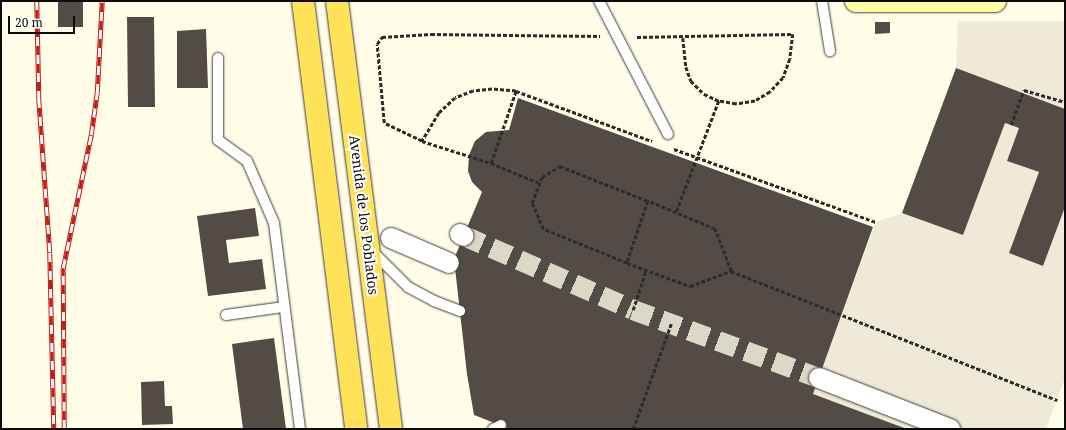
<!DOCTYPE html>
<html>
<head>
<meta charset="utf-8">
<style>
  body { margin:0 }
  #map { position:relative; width:1066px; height:430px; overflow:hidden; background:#fffce7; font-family:"Noto Serif",serif }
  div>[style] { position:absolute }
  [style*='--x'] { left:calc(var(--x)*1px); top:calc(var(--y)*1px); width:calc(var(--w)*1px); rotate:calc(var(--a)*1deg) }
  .plaza>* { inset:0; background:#eeead7 }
  .building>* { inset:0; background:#534c46 }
  .street-tunnel>* { height:20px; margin-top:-10px; transform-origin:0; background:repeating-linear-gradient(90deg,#dad8c6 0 20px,transparent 0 30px) }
  .path>* { height:2.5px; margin-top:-1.25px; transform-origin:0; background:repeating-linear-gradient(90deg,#2c2c2c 0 4px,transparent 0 6px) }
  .roads { filter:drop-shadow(0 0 1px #3d3d3d) drop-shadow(0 0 1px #3d3d3d) }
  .lane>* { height:10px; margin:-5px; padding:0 5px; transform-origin:5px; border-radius:5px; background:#fff }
  .street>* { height:20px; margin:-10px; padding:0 10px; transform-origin:10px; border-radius:10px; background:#fff }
  .secondary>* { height:22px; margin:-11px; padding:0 11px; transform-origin:11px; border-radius:11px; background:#fffba2 }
  .primary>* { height:22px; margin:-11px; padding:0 11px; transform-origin:11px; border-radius:11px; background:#ffe257 }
  .rail>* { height:4.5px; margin-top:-2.25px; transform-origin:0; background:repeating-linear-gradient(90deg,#fff 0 9px,#c51b17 0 18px); box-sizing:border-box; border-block:1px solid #c51b17 }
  span { translate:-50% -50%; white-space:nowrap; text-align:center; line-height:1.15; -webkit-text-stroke:4px #fff; paint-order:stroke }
  .street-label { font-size:14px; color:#0a0a0a }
  .frame { position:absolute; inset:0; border:2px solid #0a0a0a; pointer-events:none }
  .scale { position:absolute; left:8px; top:16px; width:67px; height:18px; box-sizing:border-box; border:2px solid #0a0a0a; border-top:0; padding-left:5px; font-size:12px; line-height:14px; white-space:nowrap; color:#0a0a0a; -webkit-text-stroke:3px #fff; paint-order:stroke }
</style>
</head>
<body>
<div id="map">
  <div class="plaza">
    <i style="clip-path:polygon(958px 21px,1065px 21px,1065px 109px,956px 68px)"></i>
    <i style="clip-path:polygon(1005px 123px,1019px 128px,1008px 161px,1039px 172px,1009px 253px,1043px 266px,1065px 207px,1065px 378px,1046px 429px,908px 429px,813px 394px,876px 222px,902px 213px,963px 235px)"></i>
  </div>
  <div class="building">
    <i style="clip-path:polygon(58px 1px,83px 1px,83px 27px,58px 27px)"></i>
    <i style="clip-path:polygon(127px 17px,154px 17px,155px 107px,128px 107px)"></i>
    <i style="clip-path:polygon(875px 22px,890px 22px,890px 33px,875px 34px)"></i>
    <i style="clip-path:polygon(206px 29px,208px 88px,177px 88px,177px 31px)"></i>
    <i style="clip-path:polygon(956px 68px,1065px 109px,1065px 207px,1043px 266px,1009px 253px,1039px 172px,1007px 161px,1019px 128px,1011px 125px,1005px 123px,963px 235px,902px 213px)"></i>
    <i style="clip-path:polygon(518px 98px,873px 227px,813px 394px,907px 429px,510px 429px,474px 415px,467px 374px,454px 259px,482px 192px,472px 182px,468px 171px,469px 155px,475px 141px,486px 132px,509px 130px)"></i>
    <i style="clip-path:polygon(255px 208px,259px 236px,226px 240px,229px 263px,262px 259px,266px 289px,208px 296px,197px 216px)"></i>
    <i style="clip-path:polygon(274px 338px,286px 429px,243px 429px,232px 344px)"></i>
    <i style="clip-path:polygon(164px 381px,165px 406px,172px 406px,173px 424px,142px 425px,141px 382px)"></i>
  </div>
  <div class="street-tunnel">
    <i style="--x:464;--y:236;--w:184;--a:23.6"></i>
    <i style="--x:633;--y:310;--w:198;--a:20.1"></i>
  </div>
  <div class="path">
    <i style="--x:637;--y:37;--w:156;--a:-1.1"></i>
    <i style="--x:793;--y:34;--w:25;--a:97"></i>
    <i style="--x:790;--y:59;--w:20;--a:110"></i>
    <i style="--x:783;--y:78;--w:19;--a:133"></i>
    <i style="--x:770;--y:92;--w:17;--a:149"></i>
    <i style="--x:755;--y:101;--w:19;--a:171"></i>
    <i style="--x:736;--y:104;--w:17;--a:-170"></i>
    <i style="--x:719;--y:101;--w:120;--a:111"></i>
    <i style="--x:683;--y:38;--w:29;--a:84"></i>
    <i style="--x:686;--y:67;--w:15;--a:70"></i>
    <i style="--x:691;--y:81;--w:18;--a:45"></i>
    <i style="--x:704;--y:94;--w:17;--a:25"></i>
    <i style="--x:516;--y:91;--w:145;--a:20.2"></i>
    <i style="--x:1011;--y:125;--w:37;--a:-70"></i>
    <i style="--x:1024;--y:90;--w:43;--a:16.3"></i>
    <i style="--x:422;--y:141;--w:72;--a:17.7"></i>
    <i style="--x:491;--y:163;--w:52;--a:22.6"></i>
    <i style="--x:674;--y:149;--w:215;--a:19.9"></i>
    <i style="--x:491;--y:163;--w:76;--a:-70.9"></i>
    <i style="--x:516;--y:91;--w:24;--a:-175"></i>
    <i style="--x:492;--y:89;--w:19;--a:174"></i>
    <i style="--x:473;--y:91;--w:19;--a:159"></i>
    <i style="--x:455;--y:98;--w:22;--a:137"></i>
    <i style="--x:439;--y:113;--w:33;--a:121"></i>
    <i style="--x:422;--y:141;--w:42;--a:-154.7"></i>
    <i style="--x:384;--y:123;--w:79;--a:-95.1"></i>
    <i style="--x:377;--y:44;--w:9;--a:-54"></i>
    <i style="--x:382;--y:37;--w:49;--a:-3.5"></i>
    <i style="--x:431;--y:34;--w:169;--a:0.7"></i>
    <i style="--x:627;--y:263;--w:91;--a:-158"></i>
    <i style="--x:543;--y:229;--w:28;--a:-113"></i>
    <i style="--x:532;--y:203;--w:28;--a:-69"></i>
    <i style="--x:542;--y:177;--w:21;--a:-31"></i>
    <i style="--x:560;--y:166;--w:95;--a:21.7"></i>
    <i style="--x:731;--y:271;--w:45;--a:-110.9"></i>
    <i style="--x:715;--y:229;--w:73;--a:-157.3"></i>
    <i style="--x:648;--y:201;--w:65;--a:108.7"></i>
    <i style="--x:627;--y:263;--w:67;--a:20.1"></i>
    <i style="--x:690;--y:286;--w:44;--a:-20.1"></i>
    <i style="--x:731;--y:271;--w:351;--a:21.6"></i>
    <i style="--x:633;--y:310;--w:42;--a:-72"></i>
    <i style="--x:633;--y:429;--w:112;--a:-70.1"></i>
  </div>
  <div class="roads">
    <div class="lane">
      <i style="--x:599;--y:1;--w:150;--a:62.6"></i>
      <i style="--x:822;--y:1;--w:51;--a:80.9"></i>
      <i style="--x:218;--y:58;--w:82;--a:90"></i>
      <i style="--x:218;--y:140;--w:36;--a:36"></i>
      <i style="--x:247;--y:161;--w:68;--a:66.5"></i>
      <i style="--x:274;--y:223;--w:208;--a:82.8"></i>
      <i style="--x:372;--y:251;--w:51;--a:45"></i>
      <i style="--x:408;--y:287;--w:30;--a:28"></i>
      <i style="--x:434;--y:301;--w:28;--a:21"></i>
      <i style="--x:226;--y:315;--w:59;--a:-7.9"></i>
      <i style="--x:493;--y:429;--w:9;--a:-27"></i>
    </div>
    <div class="street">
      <i style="--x:460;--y:234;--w:4;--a:27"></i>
      <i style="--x:391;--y:238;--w:63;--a:23.3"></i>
      <i style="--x:819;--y:378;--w:141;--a:21.3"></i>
    </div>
    <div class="secondary">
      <i style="--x:856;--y:1;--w:139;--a:0"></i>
    </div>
    <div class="primary">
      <i style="--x:303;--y:1;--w:431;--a:82.9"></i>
      <i style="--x:337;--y:1;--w:431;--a:82.8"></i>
    </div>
  </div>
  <div class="rail">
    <i style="--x:37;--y:1;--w:98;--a:88.8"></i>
    <i style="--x:39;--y:99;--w:154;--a:85.9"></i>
    <i style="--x:50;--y:253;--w:176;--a:88.7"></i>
    <i style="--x:64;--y:429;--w:161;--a:-90.4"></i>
    <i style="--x:63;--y:268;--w:136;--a:-78.1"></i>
    <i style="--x:91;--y:135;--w:42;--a:-81.9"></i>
    <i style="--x:97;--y:93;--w:92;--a:-86.9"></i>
  </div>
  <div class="street-label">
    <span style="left:364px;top:215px;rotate:83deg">Avenida de los Poblados</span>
  </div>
  <div class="frame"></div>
  <div class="scale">20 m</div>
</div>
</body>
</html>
